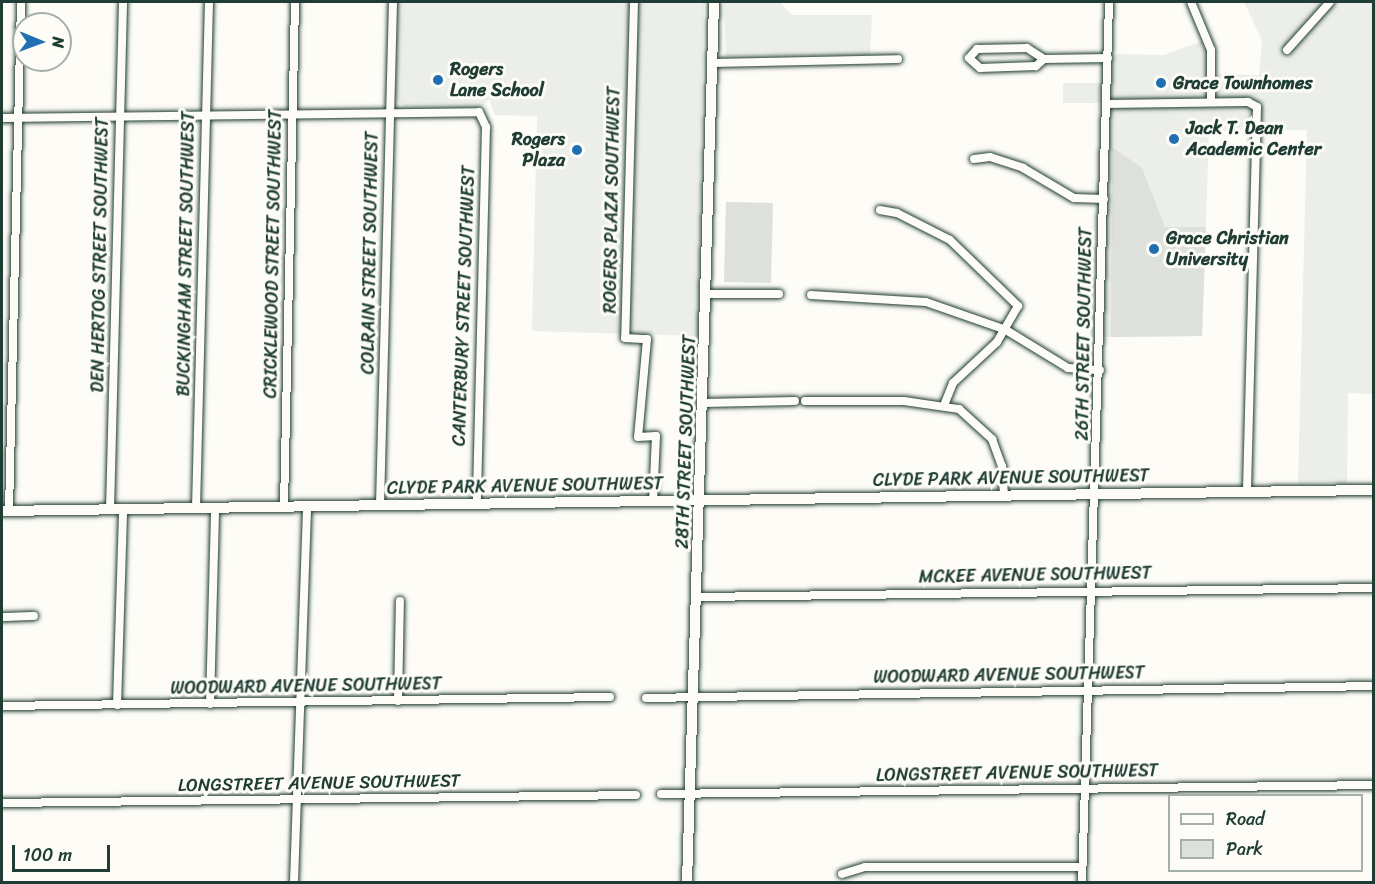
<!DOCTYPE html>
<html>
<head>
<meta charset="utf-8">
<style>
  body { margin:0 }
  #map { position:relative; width:1375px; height:884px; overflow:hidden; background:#fdfcf7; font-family:Sriracha,sans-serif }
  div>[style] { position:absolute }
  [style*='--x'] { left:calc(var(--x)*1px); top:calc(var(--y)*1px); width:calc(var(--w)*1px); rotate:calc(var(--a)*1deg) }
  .built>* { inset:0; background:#eceee9 }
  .green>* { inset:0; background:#dde0db }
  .roads { filter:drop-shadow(0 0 2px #1f3d34) drop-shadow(0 0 2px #1f3d34) }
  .minor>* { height:8px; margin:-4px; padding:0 4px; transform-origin:4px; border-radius:4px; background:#fdfcf7 }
  .major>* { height:10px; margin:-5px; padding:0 5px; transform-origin:5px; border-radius:5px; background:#fdfcf7 }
  .dots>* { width:16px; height:16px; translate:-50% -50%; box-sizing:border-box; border:3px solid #fdfcf7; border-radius:50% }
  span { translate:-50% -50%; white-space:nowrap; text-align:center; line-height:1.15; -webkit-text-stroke:6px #fdfcf7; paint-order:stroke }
  .poi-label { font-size:18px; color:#1f3d34; font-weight:700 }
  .left { translate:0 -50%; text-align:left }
  .right { translate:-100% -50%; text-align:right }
  .street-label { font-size:18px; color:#1f3d34 }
  .frame { position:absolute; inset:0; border:3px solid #1f3d34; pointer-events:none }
  .legend { position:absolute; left:1168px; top:794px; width:195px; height:78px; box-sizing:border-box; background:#fdfcf7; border:2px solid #a4b0a9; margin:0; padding:8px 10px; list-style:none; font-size:18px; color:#1f3d34 }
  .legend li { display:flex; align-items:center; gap:12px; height:30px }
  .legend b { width:30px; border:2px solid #a4b0a9 }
  .north { position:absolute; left:12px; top:12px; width:60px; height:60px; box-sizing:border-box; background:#fdfcf7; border:2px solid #a4b0a9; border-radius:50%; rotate:91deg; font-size:16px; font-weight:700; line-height:24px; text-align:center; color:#1f3d34 }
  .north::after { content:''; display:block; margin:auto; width:21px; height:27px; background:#1f6fb2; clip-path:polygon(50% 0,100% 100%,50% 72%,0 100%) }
  .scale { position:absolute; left:12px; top:845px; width:98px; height:27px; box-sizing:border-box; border:3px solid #1f3d34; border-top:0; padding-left:8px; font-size:18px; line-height:21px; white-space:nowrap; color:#1f3d34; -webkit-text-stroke:4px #fdfcf7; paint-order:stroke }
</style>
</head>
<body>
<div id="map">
  <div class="built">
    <i style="clip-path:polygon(398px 2px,704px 2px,698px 336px,532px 331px,537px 116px,495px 115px,489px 99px,481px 108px,405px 107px,395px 98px)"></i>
    <i style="clip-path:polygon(724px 2px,780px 2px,792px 15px,872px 15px,870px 55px,726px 56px)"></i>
    <i style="clip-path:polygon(1244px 2px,1373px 2px,1373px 394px,1348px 393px,1347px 483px,1298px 484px,1307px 130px,1209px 131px,1202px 336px,1101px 337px,1106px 103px,1063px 103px,1063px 83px,1107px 83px,1108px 54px,1164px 55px,1208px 39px,1212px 74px,1259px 75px,1262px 40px)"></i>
  </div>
  <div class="green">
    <i style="clip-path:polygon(1112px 147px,1142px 168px,1165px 227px,1206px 227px,1202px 336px,1111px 337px)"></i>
    <i style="clip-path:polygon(726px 202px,773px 203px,771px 283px,724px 282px)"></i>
  </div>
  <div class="roads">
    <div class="minor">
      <i style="--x:634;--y:2;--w:336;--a:91.5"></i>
      <i style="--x:625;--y:338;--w:22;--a:3"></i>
      <i style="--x:647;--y:339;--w:98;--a:95.2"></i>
      <i style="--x:638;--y:437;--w:18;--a:-3"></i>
      <i style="--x:656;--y:436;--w:65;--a:92.6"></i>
      <i style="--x:1191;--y:2;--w:52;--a:67.4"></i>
      <i style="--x:1211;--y:50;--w:52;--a:90"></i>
      <i style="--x:1287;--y:50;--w:64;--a:-48.1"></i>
      <i style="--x:1044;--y:59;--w:11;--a:139"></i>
      <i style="--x:1036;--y:66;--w:56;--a:178"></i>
      <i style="--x:980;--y:68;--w:15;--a:-138"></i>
      <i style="--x:969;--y:58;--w:12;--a:-48"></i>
      <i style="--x:977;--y:49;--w:50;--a:-1.1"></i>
      <i style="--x:1027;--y:48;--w:20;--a:33"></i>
      <i style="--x:1044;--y:59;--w:64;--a:-0.9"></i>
      <i style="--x:713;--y:63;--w:185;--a:-1.2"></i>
      <i style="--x:1107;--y:104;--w:141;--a:-0.8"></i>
      <i style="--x:1248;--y:102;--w:10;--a:29"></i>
      <i style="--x:1257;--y:107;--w:384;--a:91.5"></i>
      <i style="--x:2;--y:118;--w:477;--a:-0.7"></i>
      <i style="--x:479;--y:112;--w:17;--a:65"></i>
      <i style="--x:486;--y:127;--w:377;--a:91.4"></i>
      <i style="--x:974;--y:159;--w:16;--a:-7"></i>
      <i style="--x:990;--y:157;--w:35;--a:18"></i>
      <i style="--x:1023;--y:168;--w:59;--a:30.5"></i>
      <i style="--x:1074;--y:198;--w:30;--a:2"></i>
      <i style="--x:880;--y:210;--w:17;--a:10"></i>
      <i style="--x:897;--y:213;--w:59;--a:27"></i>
      <i style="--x:950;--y:240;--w:95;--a:44.1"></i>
      <i style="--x:1018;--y:306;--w:42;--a:120.3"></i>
      <i style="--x:997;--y:342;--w:60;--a:137"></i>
      <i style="--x:953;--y:383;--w:22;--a:112"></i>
      <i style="--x:707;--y:294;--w:72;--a:0"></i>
      <i style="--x:811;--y:295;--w:115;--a:3.5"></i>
      <i style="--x:926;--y:302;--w:85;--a:19.3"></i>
      <i style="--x:1006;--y:330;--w:73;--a:31.5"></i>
      <i style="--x:1068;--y:368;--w:32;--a:4"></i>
      <i style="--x:805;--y:401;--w:99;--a:0"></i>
      <i style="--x:904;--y:401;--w:56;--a:8.3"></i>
      <i style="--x:959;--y:409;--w:45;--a:42.3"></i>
      <i style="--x:992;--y:439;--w:29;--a:70"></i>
      <i style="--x:1002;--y:466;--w:29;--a:86"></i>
      <i style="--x:704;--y:403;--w:91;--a:-1.3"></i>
      <i style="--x:380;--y:505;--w:503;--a:-88.52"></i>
      <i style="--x:284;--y:507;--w:505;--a:-88.75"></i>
      <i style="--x:196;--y:508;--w:506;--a:-88.53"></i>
      <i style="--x:110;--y:510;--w:508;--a:-88.53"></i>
      <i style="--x:9;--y:511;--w:509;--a:-88.65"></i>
      <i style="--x:698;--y:597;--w:676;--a:-0.76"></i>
      <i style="--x:2;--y:617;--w:32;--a:-2"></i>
      <i style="--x:646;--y:698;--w:728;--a:-0.94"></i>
      <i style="--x:398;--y:701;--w:100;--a:-88.9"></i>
      <i style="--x:210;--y:704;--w:196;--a:-88.5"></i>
      <i style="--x:117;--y:705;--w:196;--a:-88.2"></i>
      <i style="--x:2;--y:706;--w:608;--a:-0.85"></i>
      <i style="--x:661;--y:794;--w:713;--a:-0.72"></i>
      <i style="--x:2;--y:803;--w:634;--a:-0.72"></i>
      <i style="--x:842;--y:874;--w:24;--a:-17"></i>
      <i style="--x:865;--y:867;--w:217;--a:0"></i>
      <i style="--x:294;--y:882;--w:376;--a:-88"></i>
      <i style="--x:1082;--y:882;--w:880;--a:-88.24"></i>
    </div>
    <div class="major">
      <i style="--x:2;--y:511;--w:1372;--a:-0.88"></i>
      <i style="--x:687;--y:882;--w:880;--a:-88.24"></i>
    </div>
  </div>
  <div class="dots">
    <i style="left:438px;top:80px;background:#1f6fb2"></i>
    <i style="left:1161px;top:83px;background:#1f6fb2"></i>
    <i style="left:1174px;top:139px;background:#1f6fb2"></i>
    <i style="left:577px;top:150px;background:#1f6fb2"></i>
    <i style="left:1154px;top:249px;background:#1f6fb2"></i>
  </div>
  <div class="poi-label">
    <span class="left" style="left:450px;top:80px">Rogers<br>Lane School</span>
    <span class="left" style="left:1173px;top:83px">Grace Townhomes</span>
    <span class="left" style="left:1186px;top:139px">Jack T. Dean<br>Academic Center</span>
    <span class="right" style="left:565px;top:150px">Rogers<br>Plaza</span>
    <span class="left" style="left:1166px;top:249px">Grace Christian<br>University</span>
  </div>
  <div class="street-label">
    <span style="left:612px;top:200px;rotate:-89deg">ROGERS PLAZA SOUTHWEST</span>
    <span style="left:370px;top:253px;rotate:-89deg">COLRAIN STREET SOUTHWEST</span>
    <span style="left:186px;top:254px;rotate:-89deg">BUCKINGHAM STREET SOUTHWEST</span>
    <span style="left:273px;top:254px;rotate:-89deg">CRICKLEWOOD STREET SOUTHWEST</span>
    <span style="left:100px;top:255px;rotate:-89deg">DEN HERTOG STREET SOUTHWEST</span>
    <span style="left:464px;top:306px;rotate:-88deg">CANTERBURY STREET SOUTHWEST</span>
    <span style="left:1084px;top:334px;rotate:-89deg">26TH STREET SOUTHWEST</span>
    <span style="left:686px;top:442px;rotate:-88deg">28TH STREET SOUTHWEST</span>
    <span style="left:1011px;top:478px;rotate:-1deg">CLYDE PARK AVENUE SOUTHWEST</span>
    <span style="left:525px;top:486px;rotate:-1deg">CLYDE PARK AVENUE SOUTHWEST</span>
    <span style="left:1035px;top:575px;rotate:-1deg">MCKEE AVENUE SOUTHWEST</span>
    <span style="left:1009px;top:675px;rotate:-1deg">WOODWARD AVENUE SOUTHWEST</span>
    <span style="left:306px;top:686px;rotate:-1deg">WOODWARD AVENUE SOUTHWEST</span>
    <span style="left:1017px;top:773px;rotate:-1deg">LONGSTREET AVENUE SOUTHWEST</span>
    <span style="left:319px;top:783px;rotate:-1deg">LONGSTREET AVENUE SOUTHWEST</span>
  </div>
  <div class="frame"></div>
  <ul class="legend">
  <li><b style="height:8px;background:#fdfcf7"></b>Road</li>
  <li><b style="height:16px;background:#dde0db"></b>Park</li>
  </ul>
  <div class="north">N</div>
  <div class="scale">100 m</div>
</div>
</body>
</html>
